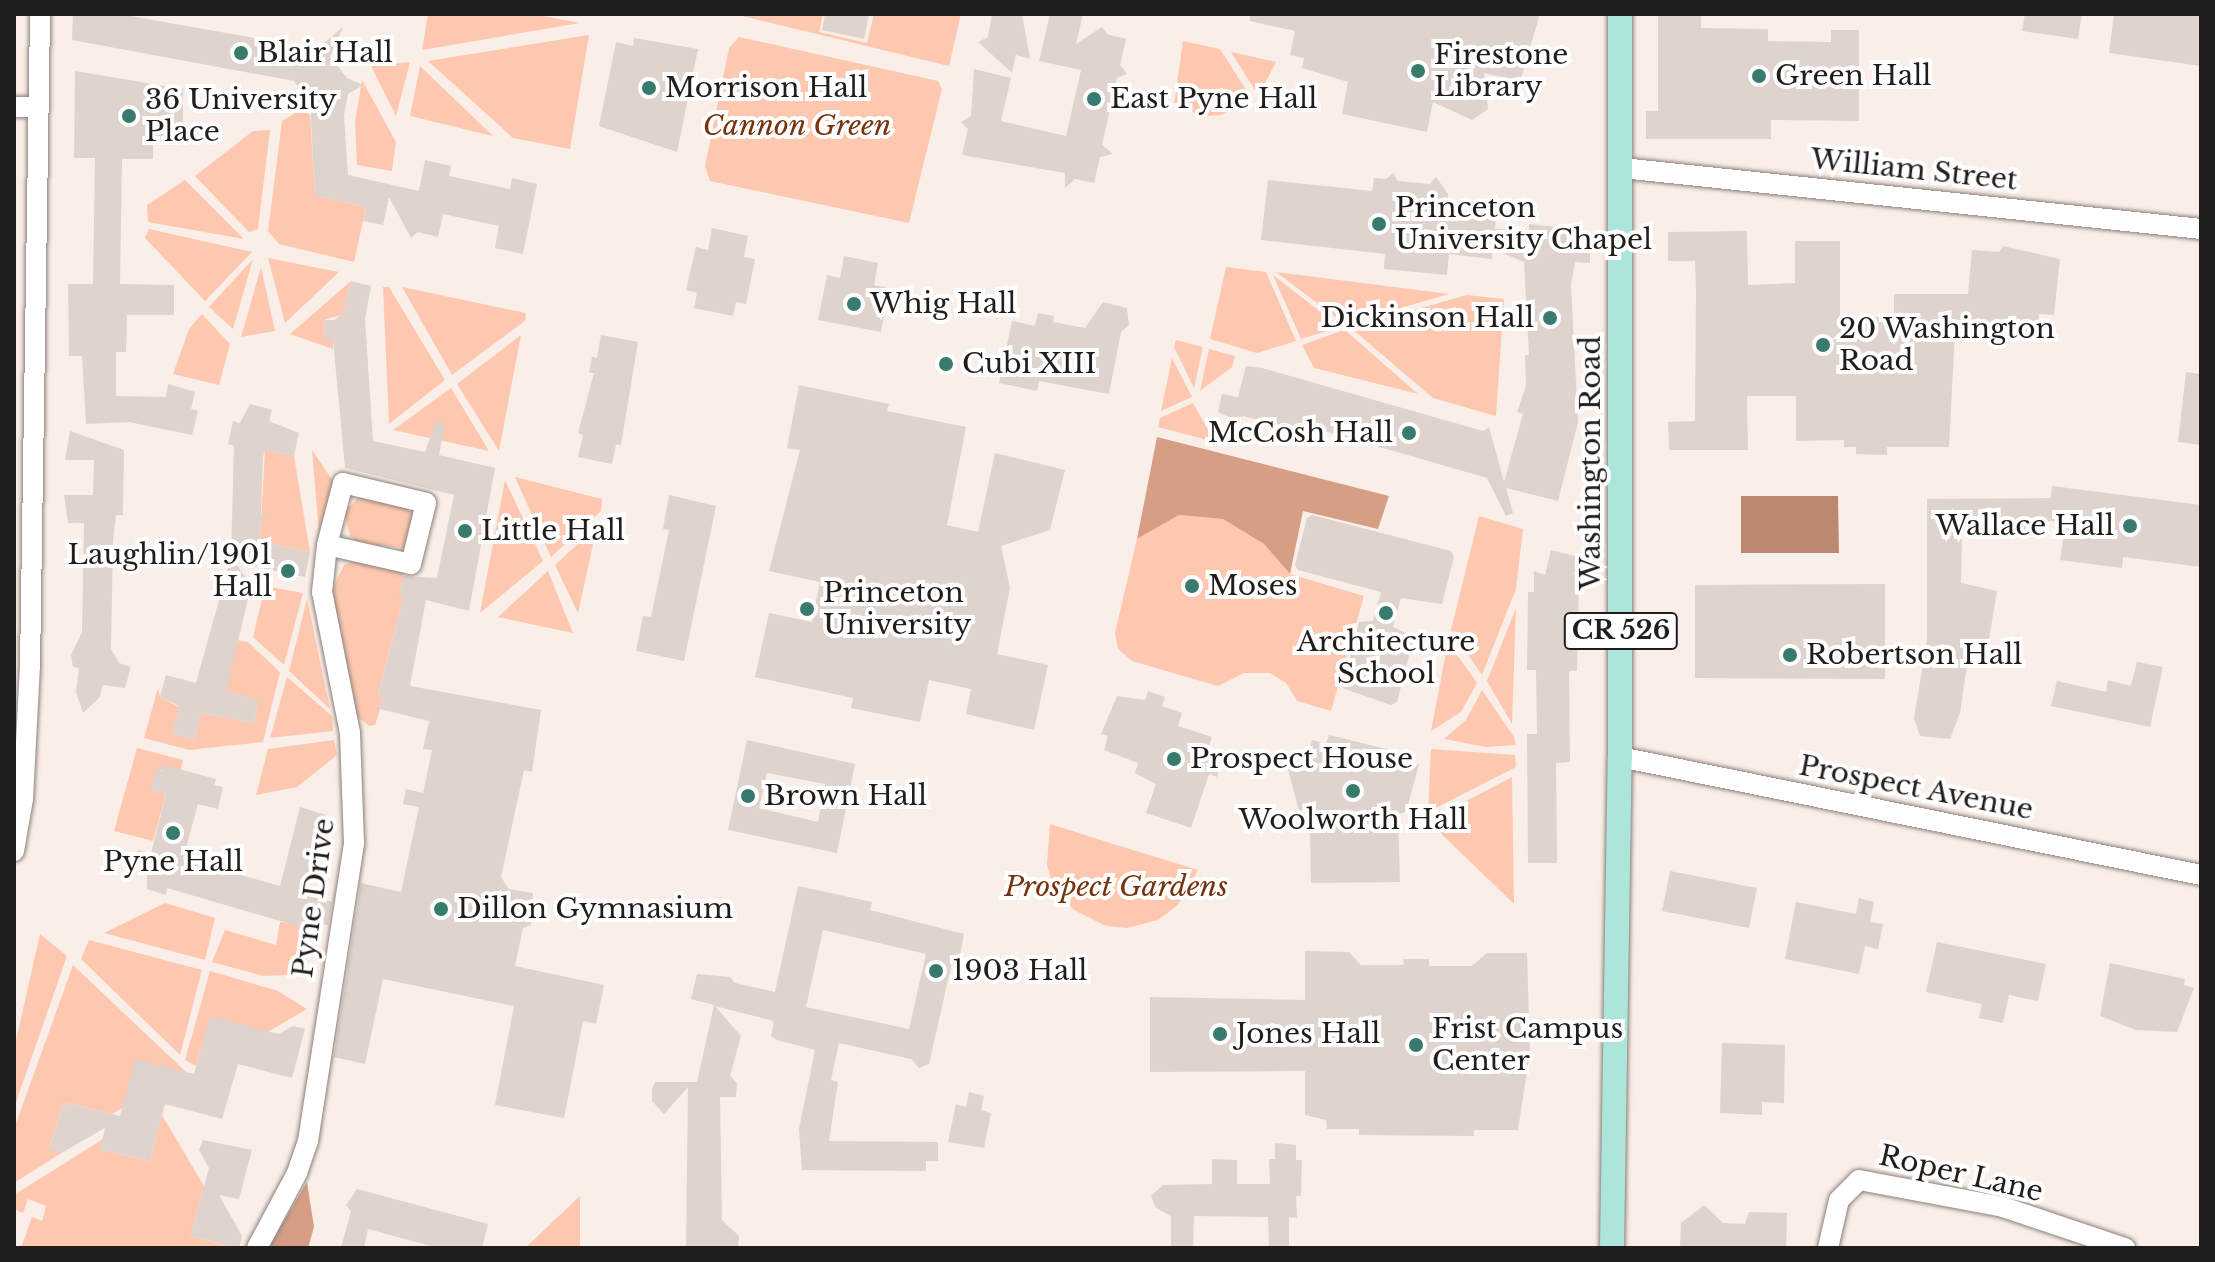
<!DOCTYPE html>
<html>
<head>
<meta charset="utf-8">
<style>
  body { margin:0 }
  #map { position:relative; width:2215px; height:1262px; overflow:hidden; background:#faeee8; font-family:"Libre Baskerville",serif }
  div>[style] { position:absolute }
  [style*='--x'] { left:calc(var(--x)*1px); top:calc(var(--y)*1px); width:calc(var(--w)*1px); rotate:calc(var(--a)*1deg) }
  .green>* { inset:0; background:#fdc8af }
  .forest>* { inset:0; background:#d59e85 }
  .water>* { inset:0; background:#bd8870 }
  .building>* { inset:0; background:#dfd3ce }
  .roads { filter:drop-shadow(0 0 2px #8b807b) drop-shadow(0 0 2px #8b807b) }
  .minor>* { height:20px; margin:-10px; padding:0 10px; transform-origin:10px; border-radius:10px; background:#fff }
  .major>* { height:24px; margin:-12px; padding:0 12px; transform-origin:12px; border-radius:12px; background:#ace5d9 }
  .dots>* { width:22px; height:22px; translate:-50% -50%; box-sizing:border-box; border:4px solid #fefefe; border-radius:50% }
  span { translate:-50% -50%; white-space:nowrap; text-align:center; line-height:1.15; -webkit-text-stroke:8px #fefefe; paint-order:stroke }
  .shield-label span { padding:2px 6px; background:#fefefe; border:2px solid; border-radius:6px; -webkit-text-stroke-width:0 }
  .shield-label { font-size:26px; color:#211d1b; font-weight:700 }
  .poi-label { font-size:28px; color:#211d1b }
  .left { translate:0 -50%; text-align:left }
  .right { translate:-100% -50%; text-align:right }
  .park-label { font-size:28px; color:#75320d; font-style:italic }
  .street-label { font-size:28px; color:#211d1b }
  .frame { position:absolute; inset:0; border:16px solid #211d1b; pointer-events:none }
</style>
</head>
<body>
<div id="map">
  <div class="green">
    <i style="clip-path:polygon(428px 14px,533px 14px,580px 23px,422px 50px)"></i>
    <i style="clip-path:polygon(734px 14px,823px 14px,819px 32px,867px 43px,874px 14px,961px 14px,949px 66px)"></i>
    <i style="clip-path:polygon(589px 35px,570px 149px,513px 138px,428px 61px)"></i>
    <i style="clip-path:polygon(739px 37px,938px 81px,942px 89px,909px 223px,710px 181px,705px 166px,729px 48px)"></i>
    <i style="clip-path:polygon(1183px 41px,1220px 49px,1250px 96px,1222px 115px,1204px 116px,1174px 105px)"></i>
    <i style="clip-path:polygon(1231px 52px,1276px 62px,1262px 89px,1256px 92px)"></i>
    <i style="clip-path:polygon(410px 62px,396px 116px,371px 66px)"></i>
    <i style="clip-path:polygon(420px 66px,493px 136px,410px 116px)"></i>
    <i style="clip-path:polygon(362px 80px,396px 142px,392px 171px,357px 165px,355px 122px)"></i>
    <i style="clip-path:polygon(300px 110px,310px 115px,315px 196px,366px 207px,354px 262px,279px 244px,268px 231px,282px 121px)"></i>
    <i style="clip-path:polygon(270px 130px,258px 229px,249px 232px,195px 176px,253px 131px)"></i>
    <i style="clip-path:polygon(185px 180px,244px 239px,148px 222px,147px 205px)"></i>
    <i style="clip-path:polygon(149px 229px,252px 252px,205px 301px,145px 238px)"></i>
    <i style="clip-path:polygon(268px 258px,339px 272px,285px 323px)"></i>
    <i style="clip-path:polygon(253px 259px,233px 329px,209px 307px)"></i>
    <i style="clip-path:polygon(261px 267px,275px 331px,241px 337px)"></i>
    <i style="clip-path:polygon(1226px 267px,1266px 272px,1296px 341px,1257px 353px,1210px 339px)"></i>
    <i style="clip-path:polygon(1276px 272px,1449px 294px,1345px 324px)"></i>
    <i style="clip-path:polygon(1273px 275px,1340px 327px,1301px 339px)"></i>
    <i style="clip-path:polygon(351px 281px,343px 314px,324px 320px,325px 339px,333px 340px,333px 349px,290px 334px)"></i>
    <i style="clip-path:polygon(383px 287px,389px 287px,445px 380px,389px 424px)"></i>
    <i style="clip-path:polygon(402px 287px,526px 313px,525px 321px,452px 375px)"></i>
    <i style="clip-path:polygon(1467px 295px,1504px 299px,1496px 416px,1433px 398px,1351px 328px)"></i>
    <i style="clip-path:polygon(202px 314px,230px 344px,219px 385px,173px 374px,189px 329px)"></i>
    <i style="clip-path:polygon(1344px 330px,1345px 330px,1418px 394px,1314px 368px,1302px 345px)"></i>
    <i style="clip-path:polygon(521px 335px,499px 451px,457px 384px)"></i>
    <i style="clip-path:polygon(1176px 340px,1203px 347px,1194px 388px,1174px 347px)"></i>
    <i style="clip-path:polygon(1209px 349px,1235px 356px,1232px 367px,1200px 391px)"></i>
    <i style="clip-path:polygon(1172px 358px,1192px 397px,1161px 411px)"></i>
    <i style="clip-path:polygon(451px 388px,489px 451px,393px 430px)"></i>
    <i style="clip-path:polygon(1193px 403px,1215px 442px,1158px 427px,1160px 418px)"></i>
    <i style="clip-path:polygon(265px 450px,294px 456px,310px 552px,260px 541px)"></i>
    <i style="clip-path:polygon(312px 450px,333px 481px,319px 533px)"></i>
    <i style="clip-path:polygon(515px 477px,602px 499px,601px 511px,551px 557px)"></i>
    <i style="clip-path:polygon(505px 480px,543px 561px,480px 613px)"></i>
    <i style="clip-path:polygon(362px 494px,399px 501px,412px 513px,416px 529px,406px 548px,359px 543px,350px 536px,344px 512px)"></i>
    <i style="clip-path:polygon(1179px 515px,1223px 519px,1264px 544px,1290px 574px,1364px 596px,1331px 711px,1297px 701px,1286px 683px,1270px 673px,1244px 673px,1218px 686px,1132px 661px,1118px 649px,1115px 633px,1137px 539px)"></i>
    <i style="clip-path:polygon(1479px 516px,1523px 529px,1516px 589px,1482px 675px,1451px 630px)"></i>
    <i style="clip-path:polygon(597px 526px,578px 613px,555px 565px)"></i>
    <i style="clip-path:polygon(354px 561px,404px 571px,399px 595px,404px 596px,378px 694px,382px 696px,380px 709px,375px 725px,369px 726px,357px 716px,332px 591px,344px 565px)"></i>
    <i style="clip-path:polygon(548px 571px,573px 633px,498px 617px)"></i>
    <i style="clip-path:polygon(265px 586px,303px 593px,284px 665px,253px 637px)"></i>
    <i style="clip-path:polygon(307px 599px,330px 709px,289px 671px)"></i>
    <i style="clip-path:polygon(1516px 608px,1512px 724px,1487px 681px)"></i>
    <i style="clip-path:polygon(237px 640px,248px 642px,280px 672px,263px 742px,189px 750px,144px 738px,158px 688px,160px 697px,179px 707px,172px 734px,194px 740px,201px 713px,253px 723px,259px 700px,226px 691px)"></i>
    <i style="clip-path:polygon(1448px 642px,1477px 683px,1461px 712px,1431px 731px)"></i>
    <i style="clip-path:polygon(287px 677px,332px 716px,333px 731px,270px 738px)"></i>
    <i style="clip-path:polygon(1482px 690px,1514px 737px,1516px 745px,1486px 747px,1444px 739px,1466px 720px)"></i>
    <i style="clip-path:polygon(334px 740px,337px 755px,297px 787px,256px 795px,268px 749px)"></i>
    <i style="clip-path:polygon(137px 748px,183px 760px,181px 770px,156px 770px,151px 790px,166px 794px,153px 841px,114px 831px)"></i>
    <i style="clip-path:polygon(1431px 749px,1515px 755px,1516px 767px,1428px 812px)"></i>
    <i style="clip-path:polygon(1512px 777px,1514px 904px,1428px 821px)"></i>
    <i style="clip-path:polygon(1050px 824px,1123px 847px,1198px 870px,1178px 905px,1158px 920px,1127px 928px,1106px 926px,1074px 910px,1054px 888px,1047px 865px)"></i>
    <i style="clip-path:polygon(165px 903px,215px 918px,205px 960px,104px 933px)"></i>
    <i style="clip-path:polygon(280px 922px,322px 927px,305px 963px,287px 975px,263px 976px,212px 962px,225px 930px,276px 945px)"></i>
    <i style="clip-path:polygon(40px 934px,67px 956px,14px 1108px,14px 1049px)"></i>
    <i style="clip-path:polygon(89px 940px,202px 970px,180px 1055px,81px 959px)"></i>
    <i style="clip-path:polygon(73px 965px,186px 1072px,112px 1114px,63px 1102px,49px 1149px,63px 1152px,14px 1183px,14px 1129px)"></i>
    <i style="clip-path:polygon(210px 971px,278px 991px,307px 1009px,254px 1040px,210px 1017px,196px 1066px,185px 1060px)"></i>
    <i style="clip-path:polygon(162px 1115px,204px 1186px,190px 1236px,237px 1248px,21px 1248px,32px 1217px,42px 1221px,46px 1206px,28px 1199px,23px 1213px,14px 1209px,14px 1195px,103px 1139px,100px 1150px,150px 1161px)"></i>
    <i style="clip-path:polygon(580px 1196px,580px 1248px,525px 1248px)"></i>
  </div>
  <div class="forest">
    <i style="clip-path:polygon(1157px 437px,1389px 496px,1378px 529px,1303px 511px,1290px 574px,1264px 544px,1223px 519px,1179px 515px,1137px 539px)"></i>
    <i style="clip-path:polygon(307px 1182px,314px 1227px,308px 1248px,268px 1248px)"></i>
  </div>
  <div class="water">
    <i style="clip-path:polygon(1741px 496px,1838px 496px,1839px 553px,1741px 553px)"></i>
  </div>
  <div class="building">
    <i style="clip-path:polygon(73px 14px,119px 14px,317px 49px,343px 27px,330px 56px,347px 78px,363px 85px,348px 94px,344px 115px,348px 175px,419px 191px,425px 160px,451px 166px,449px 176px,510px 189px,512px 178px,537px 184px,523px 254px,495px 248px,499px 226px,443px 214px,438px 237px,418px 232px,411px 238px,389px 197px,383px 225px,363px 221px,366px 207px,315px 196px,310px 102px,294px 81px,72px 40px)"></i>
    <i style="clip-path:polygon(825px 14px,869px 14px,864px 39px,822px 30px)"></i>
    <i style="clip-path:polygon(992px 14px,1022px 14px,1030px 59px,1016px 55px,1012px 73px,978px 42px,988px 37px)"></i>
    <i style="clip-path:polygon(1050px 14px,1083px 14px,1076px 44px,1102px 27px,1107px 34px,1126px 39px,1120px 65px,1127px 74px,1117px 78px,1102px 145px,1113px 154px,1100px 157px,1094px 183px,1075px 179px,1065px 188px,1065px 173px,962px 155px,968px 129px,961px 122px,971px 116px,974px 69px,1011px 78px,1001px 121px,1066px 136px,1081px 70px,1039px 61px)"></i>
    <i style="clip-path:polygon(1250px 14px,1540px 14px,1520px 82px,1484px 73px,1488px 109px,1472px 120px,1433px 102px,1427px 132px,1342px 114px,1348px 82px,1302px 68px,1304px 58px,1290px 55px,1295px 31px,1250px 21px)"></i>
    <i style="clip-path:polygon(1658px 14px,1701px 14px,1701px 28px,1768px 29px,1768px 41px,1831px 42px,1831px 30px,1859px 30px,1859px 121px,1771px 120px,1771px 139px,1646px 139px,1646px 111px,1658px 111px)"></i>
    <i style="clip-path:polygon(2025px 14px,2082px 14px,2078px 39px,2022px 31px)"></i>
    <i style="clip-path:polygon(2114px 14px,2201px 14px,2201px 66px,2109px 53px)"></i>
    <i style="clip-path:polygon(634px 38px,698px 49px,677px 152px,599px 126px,616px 42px,633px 46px)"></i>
    <i style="clip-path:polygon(75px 71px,183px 89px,183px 143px,153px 142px,153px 159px,122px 159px,120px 284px,174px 285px,174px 315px,127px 315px,126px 352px,116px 352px,116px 396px,166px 397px,168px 384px,195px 392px,191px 409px,198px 411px,192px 435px,129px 422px,86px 424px,82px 356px,69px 356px,68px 284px,93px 284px,95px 158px,74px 158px)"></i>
    <i style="clip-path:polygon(1393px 173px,1398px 181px,1430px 184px,1436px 177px,1448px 194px,1447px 204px,1456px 205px,1456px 210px,1496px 215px,1495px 229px,1529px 230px,1529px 224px,1590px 231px,1590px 263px,1575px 262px,1571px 285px,1578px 422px,1558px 501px,1506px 488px,1513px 513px,1506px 516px,1487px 478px,1352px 439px,1346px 443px,1343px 436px,1300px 425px,1299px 429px,1285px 427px,1243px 416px,1235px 420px,1218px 412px,1222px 394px,1238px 397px,1246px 366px,1262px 368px,1483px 431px,1489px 427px,1504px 482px,1523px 414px,1517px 412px,1526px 386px,1525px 355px,1529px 355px,1524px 262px,1493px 249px,1492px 259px,1449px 254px,1447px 275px,1384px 269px,1385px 254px,1261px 240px,1268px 180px,1372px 191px,1374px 178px,1386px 179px)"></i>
    <i style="clip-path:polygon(712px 228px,748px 236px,744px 257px,755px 259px,746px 304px,736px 302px,733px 316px,694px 308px,697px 293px,686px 290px,696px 247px,708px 250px)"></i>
    <i style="clip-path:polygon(1747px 231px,1748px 285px,1795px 283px,1795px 241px,1840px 241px,1840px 317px,1894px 317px,1894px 294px,1968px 294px,1972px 250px,1999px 252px,2003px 246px,2060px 259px,2054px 315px,2039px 314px,2038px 331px,2029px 338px,1955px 331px,1949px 447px,1887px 447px,1887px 455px,1856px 454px,1856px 447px,1844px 447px,1844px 440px,1796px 441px,1796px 396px,1747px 396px,1748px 450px,1669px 450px,1668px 422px,1695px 421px,1696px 289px,1695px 261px,1668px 261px,1668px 232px)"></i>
    <i style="clip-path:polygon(844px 256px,878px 263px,874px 285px,889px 288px,881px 332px,818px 320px,827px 275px,840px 278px)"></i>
    <i style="clip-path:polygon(351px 281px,371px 286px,365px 319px,373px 441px,425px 452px,436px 421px,445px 423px,439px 455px,495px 468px,469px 611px,426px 600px,410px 686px,541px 710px,532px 772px,524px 770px,501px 877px,509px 889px,533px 893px,531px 925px,523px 928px,515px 966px,604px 985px,596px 1024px,583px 1021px,564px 1118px,495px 1105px,514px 1006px,383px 979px,365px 1064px,334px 1057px,361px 883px,401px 892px,419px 807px,403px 804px,406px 789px,423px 793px,432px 750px,423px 749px,429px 721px,380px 709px,382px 696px,378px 695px,404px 596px,399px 595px,403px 576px,437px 578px,454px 495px,345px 468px,333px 340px,325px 340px,324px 320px,334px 320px,343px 313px)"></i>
    <i style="clip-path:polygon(1103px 302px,1127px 308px,1129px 325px,1121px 332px,1109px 394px,1039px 381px,1037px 391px,999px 383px,1012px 321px,1035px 326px,1038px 313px,1054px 316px,1053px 322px,1085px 328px)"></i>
    <i style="clip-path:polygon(601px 335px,638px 342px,621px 445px,616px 445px,612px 464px,578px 457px,583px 435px,578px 433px,594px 373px,589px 373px,592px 357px,597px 358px)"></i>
    <i style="clip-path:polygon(2186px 372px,2201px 374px,2201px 445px,2178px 442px)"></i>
    <i style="clip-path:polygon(799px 385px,889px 404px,887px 411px,966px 427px,947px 525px,978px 532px,995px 453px,1065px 470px,1050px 530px,1001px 546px,1010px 588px,997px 654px,1048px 665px,1034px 730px,966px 714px,971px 689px,929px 680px,920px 722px,851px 708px,853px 698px,755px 677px,769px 613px,812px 622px,820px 582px,769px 571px,800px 450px,787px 448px)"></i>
    <i style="clip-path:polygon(250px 404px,272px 410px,269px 421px,299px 433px,294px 456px,265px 450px,263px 457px,261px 514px,267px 518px,261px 522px,260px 541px,310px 552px,305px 577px,236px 563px,255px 592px,249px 595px,226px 691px,259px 700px,253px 723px,201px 713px,194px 740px,172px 734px,179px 706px,160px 697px,166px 675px,196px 683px,231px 557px,234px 446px,228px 444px,233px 421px,240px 423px)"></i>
    <i style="clip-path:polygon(70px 431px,124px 450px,123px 515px,116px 515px,113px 540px,111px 649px,119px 663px,131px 667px,125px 688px,103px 685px,99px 698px,83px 713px,76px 692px,79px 668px,73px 667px,71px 655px,82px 632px,84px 523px,68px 523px,64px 495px,93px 495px,94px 460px,65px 460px)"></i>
    <i style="clip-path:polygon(2052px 486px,2201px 505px,2201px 567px,2123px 557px,2122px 568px,2060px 560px,2064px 532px,2058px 531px,2059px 521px,2025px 522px,2026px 534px,1962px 535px,1961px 583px,1997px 591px,1989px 639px,1982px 647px,1970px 645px,1960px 713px,1950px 739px,1920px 736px,1914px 718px,1927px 640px,1927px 499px,2051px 498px)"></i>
    <i style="clip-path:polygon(669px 495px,716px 506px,684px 661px,636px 651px,643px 616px,651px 617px,669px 530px,663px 529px)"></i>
    <i style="clip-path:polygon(1312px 515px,1451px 551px,1454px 557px,1442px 604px,1401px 598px,1393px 627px,1414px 637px,1397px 702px,1391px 705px,1342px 688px,1359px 622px,1373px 621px,1381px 592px,1298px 570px,1295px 565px,1307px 518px)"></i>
    <i style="clip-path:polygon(1551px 550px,1579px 557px,1575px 574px,1579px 581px,1577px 671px,1569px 671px,1570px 762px,1556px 763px,1557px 863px,1528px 863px,1527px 734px,1537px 734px,1536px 670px,1527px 670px,1528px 592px,1534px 592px,1534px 571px,1545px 575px)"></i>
    <i style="clip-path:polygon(1885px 584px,1885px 679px,1695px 678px,1695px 585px)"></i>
    <i style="clip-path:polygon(2137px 662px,2163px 667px,2150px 727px,2051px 706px,2057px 681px,2106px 692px,2108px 680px,2131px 686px)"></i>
    <i style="clip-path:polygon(1148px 691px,1165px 697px,1162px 706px,1182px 713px,1178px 726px,1212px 737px,1208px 750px,1224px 755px,1217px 777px,1209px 774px,1191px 828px,1146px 813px,1156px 784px,1135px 773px,1138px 763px,1104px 750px,1108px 736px,1101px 734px,1117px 696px,1145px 700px)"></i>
    <i style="clip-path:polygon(1329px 735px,1399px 752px,1395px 767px,1419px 764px,1406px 812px,1398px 814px,1400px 882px,1311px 883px,1310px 828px,1304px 830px,1287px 766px,1304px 771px,1312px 740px,1326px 744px)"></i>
    <i style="clip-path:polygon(evenodd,747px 740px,855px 764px,837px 853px,728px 830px,747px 740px,767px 773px,825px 784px,818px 822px,759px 808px,767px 773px)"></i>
    <i style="clip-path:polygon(164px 765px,216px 779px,214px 785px,223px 787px,218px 809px,198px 804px,183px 859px,280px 886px,300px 807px,326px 815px,305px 894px,332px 902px,328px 925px,302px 922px,301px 927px,167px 888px,166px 895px,147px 889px,147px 871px,134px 868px,138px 850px,151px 853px,166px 794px,150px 790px,156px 769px,162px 771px)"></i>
    <i style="clip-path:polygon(1670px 871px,1757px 888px,1749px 928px,1662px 911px)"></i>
    <i style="clip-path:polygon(evenodd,798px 886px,872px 902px,870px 910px,964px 934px,960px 956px,953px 958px,929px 1064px,919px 1068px,911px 1059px,839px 1043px,831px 1080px,838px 1082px,829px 1141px,938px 1142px,938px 1161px,926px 1161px,926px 1171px,802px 1170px,799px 1129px,815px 1050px,777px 1040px,771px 1036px,774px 1021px,715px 1006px,741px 1036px,730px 1076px,737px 1083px,736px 1097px,720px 1097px,722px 1220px,739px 1236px,738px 1248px,686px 1248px,688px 1087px,664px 1114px,652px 1101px,652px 1089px,655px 1082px,697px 1082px,714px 1005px,691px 999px,697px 974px,730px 977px,735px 983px,775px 992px,798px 886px,823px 930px,926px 954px,909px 1029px,806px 1007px,823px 930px)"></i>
    <i style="clip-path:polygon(1859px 898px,1874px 902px,1870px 922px,1883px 924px,1878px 949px,1865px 946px,1859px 974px,1785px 959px,1796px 902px,1856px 914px)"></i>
    <i style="clip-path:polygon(1937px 942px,2046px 964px,2038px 1001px,2009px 995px,2003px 1023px,1979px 1018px,1982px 1004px,1926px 992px)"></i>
    <i style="clip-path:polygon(1305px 951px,1349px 952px,1361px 965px,1404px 965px,1403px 959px,1429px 959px,1429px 966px,1472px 966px,1487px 953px,1527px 953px,1530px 1051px,1518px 1130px,1474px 1130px,1474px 1136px,1359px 1135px,1359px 1129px,1327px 1129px,1326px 1120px,1305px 1115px,1305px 1071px,1150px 1072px,1150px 997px,1305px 1000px)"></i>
    <i style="clip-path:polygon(2110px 963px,2185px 979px,2184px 985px,2194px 988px,2177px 1032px,2136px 1030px,2100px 1016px)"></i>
    <i style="clip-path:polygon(210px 1016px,279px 1034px,293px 1026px,305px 1029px,292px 1078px,238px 1064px,222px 1119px,165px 1104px,150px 1161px,100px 1150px,105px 1128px,63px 1152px,49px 1150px,63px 1102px,120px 1116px,135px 1059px,194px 1074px)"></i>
    <i style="clip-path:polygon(1722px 1043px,1785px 1045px,1784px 1103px,1762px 1102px,1762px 1115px,1720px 1113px)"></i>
    <i style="clip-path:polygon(969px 1092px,984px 1096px,981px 1110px,991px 1113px,984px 1148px,948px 1142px,956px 1104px,966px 1107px)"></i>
    <i style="clip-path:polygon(203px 1140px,252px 1150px,239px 1199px,219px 1195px,242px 1236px,239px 1248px,190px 1236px,209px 1168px,199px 1150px)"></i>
    <i style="clip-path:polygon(1275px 1143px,1296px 1145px,1296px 1160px,1302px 1160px,1301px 1196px,1296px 1196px,1297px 1218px,1289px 1217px,1289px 1248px,1269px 1248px,1268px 1217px,1194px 1216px,1193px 1248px,1171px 1248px,1171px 1216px,1156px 1208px,1151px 1196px,1163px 1185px,1212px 1184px,1212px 1159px,1237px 1160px,1237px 1184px,1270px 1184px,1269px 1159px,1275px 1159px)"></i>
    <i style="clip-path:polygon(357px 1189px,488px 1224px,482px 1248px,438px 1248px,368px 1229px,364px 1248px,341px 1248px,351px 1211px,346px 1205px)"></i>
    <i style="clip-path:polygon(1704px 1205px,1723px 1223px,1745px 1224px,1749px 1212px,1787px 1213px,1786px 1248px,1680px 1248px,1681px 1223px)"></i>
  </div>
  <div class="roads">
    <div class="minor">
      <i style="--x:14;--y:107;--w:24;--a:0"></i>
      <i style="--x:1622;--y:168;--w:582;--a:6.01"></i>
      <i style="--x:1620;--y:757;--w:593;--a:11.48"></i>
      <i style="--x:14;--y:851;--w:53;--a:-80.2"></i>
      <i style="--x:23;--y:799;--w:132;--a:-87"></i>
      <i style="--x:30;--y:667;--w:653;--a:-89.12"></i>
      <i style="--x:257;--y:1248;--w:85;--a:-61.9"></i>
      <i style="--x:297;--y:1173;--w:34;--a:-71"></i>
      <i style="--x:308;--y:1141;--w:302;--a:-81.2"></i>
      <i style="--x:354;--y:843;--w:110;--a:-92.1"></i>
      <i style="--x:350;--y:733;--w:144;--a:-101.2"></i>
      <i style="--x:322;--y:592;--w:47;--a:-83.9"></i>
      <i style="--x:327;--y:545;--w:64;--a:-75.5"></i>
      <i style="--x:343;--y:483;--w:85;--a:13.5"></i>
      <i style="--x:426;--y:503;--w:63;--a:103.8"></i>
      <i style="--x:411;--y:564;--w:86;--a:-167.3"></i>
      <i style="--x:1828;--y:1248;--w:49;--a:-77.1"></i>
      <i style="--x:1839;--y:1200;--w:28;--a:-45"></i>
      <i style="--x:1859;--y:1180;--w:147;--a:10.6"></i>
      <i style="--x:2003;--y:1207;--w:129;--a:18.6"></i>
    </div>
    <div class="major">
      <i style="--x:1612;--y:1248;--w:491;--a:-89.1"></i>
      <i style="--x:1620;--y:757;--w:743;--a:-90"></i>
    </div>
  </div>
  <div class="dots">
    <i style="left:241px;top:53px;background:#387b6e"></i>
    <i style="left:1418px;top:71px;background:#387b6e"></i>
    <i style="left:1759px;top:76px;background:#387b6e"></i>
    <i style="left:649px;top:88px;background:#387b6e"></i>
    <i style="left:1094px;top:99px;background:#387b6e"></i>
    <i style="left:129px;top:116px;background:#387b6e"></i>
    <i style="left:1379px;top:224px;background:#387b6e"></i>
    <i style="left:854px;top:304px;background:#387b6e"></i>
    <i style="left:1550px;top:318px;background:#387b6e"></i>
    <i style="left:1823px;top:345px;background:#387b6e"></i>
    <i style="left:946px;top:364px;background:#387b6e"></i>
    <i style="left:1409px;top:433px;background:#387b6e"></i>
    <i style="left:2130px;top:526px;background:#387b6e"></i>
    <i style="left:465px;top:531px;background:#387b6e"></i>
    <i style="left:288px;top:571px;background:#387b6e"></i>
    <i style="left:1192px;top:586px;background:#387b6e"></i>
    <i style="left:807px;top:609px;background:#387b6e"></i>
    <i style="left:1386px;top:613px;background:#387b6e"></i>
    <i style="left:1790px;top:655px;background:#387b6e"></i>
    <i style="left:1174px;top:759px;background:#387b6e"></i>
    <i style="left:1353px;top:791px;background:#387b6e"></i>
    <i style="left:748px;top:796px;background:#387b6e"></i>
    <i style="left:173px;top:833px;background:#387b6e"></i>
    <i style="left:441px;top:909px;background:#387b6e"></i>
    <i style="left:936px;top:971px;background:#387b6e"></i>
    <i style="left:1220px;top:1034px;background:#387b6e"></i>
    <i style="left:1416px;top:1045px;background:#387b6e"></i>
  </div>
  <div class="shield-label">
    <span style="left:1621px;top:631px">CR 526</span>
  </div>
  <div class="poi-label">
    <span class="left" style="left:257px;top:53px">Blair Hall</span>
    <span class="left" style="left:1434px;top:71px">Firestone<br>Library</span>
    <span class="left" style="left:1775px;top:76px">Green Hall</span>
    <span class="left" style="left:665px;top:88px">Morrison Hall</span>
    <span class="left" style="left:1110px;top:99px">East Pyne Hall</span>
    <span class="left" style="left:145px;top:116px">36 University<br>Place</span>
    <span class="left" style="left:1395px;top:224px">Princeton<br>University Chapel</span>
    <span class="left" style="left:870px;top:304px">Whig Hall</span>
    <span class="right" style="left:1534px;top:318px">Dickinson Hall</span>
    <span class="left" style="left:1839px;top:345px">20 Washington<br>Road</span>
    <span class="left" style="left:962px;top:364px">Cubi XIII</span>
    <span class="right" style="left:1393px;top:433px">McCosh Hall</span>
    <span class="right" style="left:2114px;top:526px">Wallace Hall</span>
    <span class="left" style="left:481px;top:531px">Little Hall</span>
    <span class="right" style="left:272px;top:571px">Laughlin/1901<br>Hall</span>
    <span class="left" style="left:1208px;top:586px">Moses</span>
    <span class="left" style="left:823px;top:609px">Princeton<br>University</span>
    <span style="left:1386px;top:658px">Architecture<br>School</span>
    <span class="left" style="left:1806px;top:655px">Robertson Hall</span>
    <span class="left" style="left:1190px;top:759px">Prospect House</span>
    <span class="left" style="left:764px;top:796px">Brown Hall</span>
    <span style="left:1353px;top:820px">Woolworth Hall</span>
    <span style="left:173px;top:862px">Pyne Hall</span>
    <span class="left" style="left:457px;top:909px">Dillon Gymnasium</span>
    <span class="left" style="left:952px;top:971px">1903 Hall</span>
    <span class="left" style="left:1432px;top:1045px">Frist Campus<br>Center</span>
    <span class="left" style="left:1236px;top:1034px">Jones Hall</span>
  </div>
  <div class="park-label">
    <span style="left:797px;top:126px">Cannon Green</span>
    <span style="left:1116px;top:887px">Prospect Gardens</span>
  </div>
  <div class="street-label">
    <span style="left:1914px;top:170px;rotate:6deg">William Street</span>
    <span style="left:1591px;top:463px;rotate:-90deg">Washington Road</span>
    <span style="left:1916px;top:788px;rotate:11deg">Prospect Avenue</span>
    <span style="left:314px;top:898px;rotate:-82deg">Pyne Drive</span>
    <span style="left:1961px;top:1174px;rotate:13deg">Roper Lane</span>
  </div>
  <div class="frame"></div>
</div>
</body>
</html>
